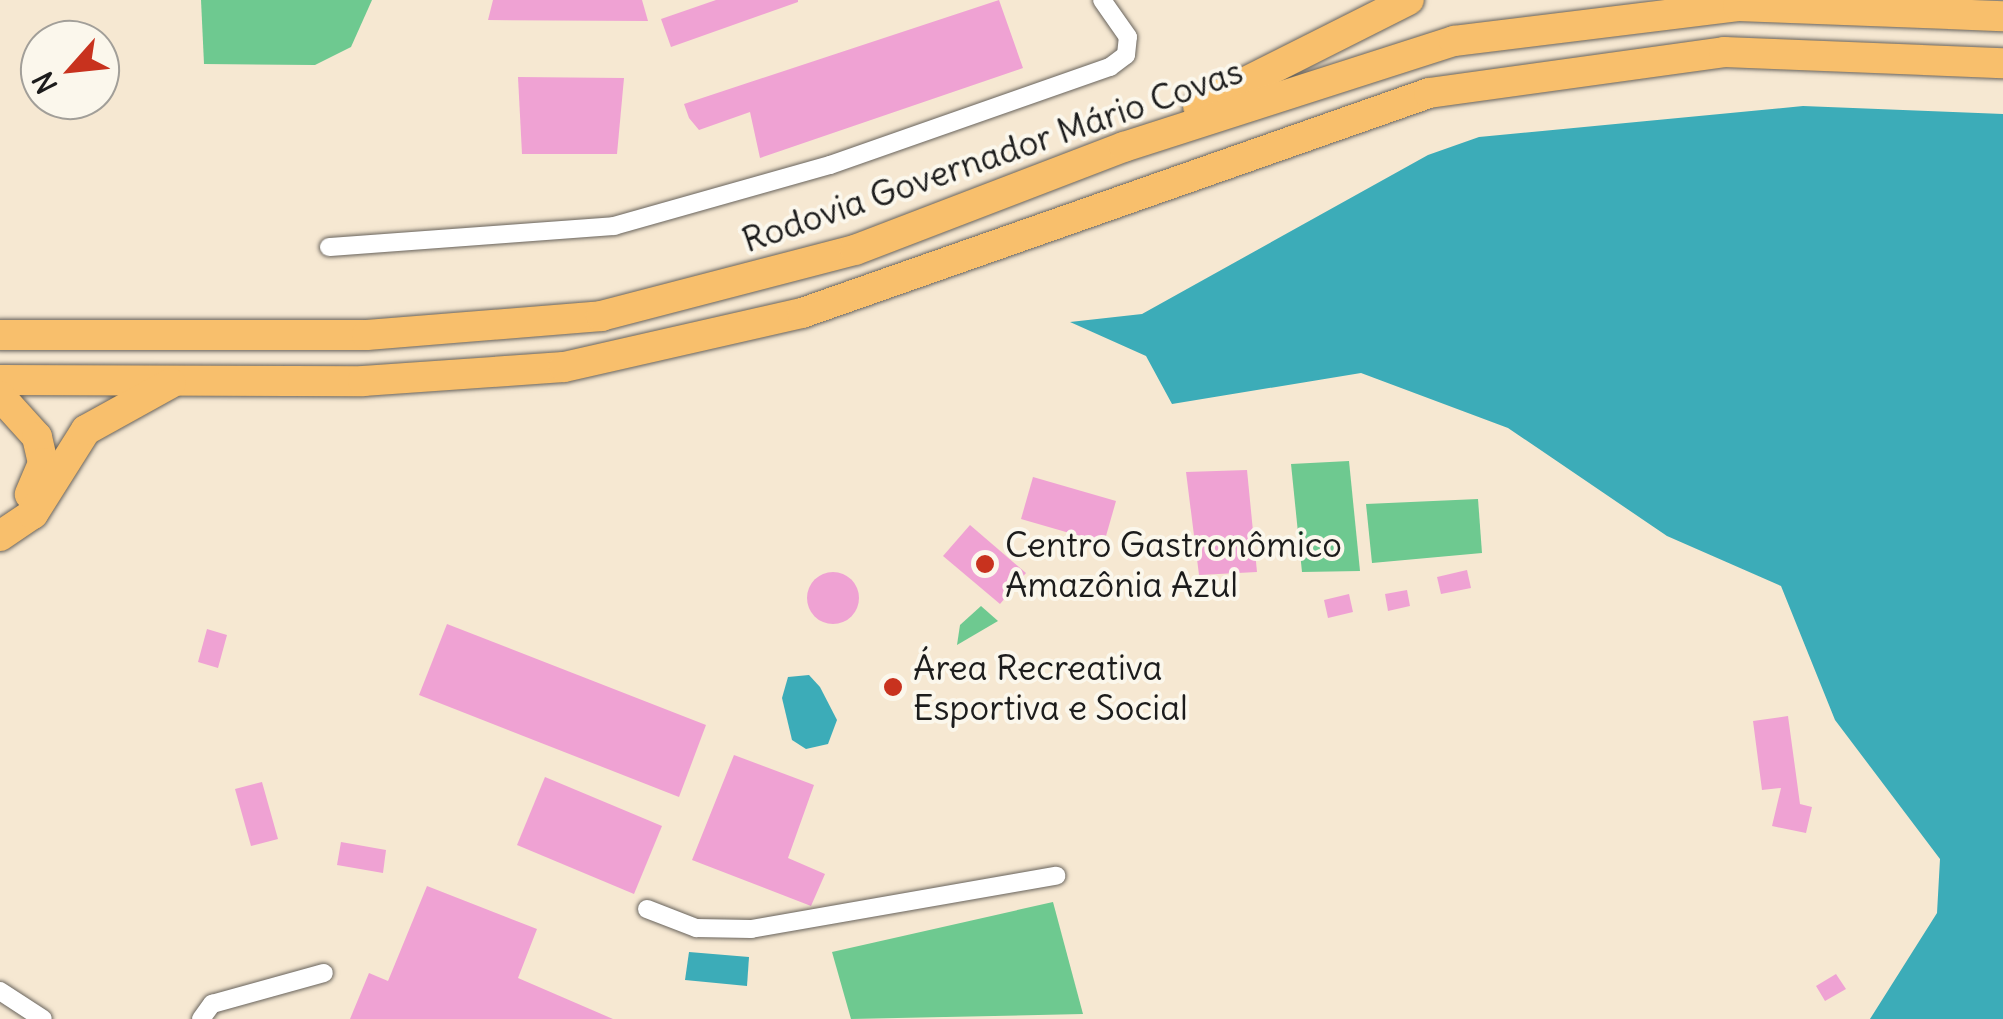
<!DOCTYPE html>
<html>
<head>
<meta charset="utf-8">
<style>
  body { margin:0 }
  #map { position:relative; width:2003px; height:1019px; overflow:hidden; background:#f6e8d2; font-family:Delius,sans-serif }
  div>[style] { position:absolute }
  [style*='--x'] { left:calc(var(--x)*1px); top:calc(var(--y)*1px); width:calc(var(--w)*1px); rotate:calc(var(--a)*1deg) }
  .green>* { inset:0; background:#6ec990 }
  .water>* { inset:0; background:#3cacb8 }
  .building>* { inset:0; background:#efa2d3 }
  .round { border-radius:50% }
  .roads { filter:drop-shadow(0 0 2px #68635c) drop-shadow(0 0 2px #68635c) }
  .street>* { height:18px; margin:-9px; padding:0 9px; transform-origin:9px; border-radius:9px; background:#fff }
  .highway>* { height:30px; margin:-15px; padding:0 15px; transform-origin:15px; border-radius:15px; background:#f8bf6c }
  .dots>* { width:28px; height:28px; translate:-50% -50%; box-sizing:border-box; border:5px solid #fbf7ec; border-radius:50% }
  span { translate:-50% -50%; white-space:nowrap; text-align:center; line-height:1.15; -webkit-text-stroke:8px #fbf7ec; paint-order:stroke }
  .street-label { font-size:35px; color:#1c1c1c }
  .poi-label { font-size:35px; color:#1c1c1c }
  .left { translate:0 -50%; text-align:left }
  .north { position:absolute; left:20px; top:20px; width:100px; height:100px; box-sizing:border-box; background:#fbf7ec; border:2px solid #a29f99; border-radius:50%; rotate:243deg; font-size:28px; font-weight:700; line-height:40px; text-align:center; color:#1c1c1c }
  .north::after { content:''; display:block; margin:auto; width:35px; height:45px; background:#c8321e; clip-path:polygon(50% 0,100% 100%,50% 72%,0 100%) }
</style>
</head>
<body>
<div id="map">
  <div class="green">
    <i style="clip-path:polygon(201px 0,372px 0,351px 47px,315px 65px,204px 64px)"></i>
    <i style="clip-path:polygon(1349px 461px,1360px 571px,1302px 572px,1291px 464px)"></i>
    <i style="clip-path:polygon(1478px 499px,1482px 553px,1372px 563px,1366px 504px)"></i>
    <i style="clip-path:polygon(981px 606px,998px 621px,957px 645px,960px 625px)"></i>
    <i style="clip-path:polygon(1053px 902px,1083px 1014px,851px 1019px,832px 952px)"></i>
  </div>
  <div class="water">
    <i style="clip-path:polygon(1803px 106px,2003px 114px,2003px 1019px,1870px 1019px,1937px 913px,1940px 859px,1835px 720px,1781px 586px,1667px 536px,1508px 428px,1361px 373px,1172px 404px,1146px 356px,1070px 322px,1142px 314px,1428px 155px,1479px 137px)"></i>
    <i style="clip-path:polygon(788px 677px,809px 675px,820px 687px,837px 720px,828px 744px,806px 749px,792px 740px,782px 698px)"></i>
    <i style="clip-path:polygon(689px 952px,749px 957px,747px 986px,685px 980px)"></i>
  </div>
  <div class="building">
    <i style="clip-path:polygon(493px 0,642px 0,648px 21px,488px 20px)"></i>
    <i style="clip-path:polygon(716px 0,798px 0,798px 2px,671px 47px,661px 19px)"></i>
    <i style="clip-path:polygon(999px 0,1023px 68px,760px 158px,750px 112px,699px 130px,689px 118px,684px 104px)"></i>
    <i style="clip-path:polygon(518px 77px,624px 78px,617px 154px,522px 154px)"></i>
    <i style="clip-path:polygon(1247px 470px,1257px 572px,1199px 575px,1186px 472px)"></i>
    <i style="clip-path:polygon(1033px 477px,1116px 501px,1104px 543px,1021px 519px)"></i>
    <i style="clip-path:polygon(970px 525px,1026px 573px,1000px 604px,943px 556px)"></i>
    <i style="clip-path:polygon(1467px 570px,1471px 588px,1441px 594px,1437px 577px)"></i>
    <i class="round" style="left:807px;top:572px;width:52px;height:52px"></i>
    <i style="clip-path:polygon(1407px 590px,1410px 606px,1388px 611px,1385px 594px)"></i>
    <i style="clip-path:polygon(1349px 594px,1353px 612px,1328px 618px,1324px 600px)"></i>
    <i style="clip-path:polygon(447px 624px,706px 725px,679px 797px,419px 695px)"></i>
    <i style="clip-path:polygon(207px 629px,227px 635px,218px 668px,198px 662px)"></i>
    <i style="clip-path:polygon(1788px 716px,1800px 804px,1812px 807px,1806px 833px,1772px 826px,1781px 788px,1762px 790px,1753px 721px)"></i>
    <i style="clip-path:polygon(734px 755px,814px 785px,788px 858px,825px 874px,811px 906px,692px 860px)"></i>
    <i style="clip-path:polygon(545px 777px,662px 826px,634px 894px,517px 845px)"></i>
    <i style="clip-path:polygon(262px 782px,278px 839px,251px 846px,235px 789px)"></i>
    <i style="clip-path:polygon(341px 842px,386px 850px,383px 873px,337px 865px)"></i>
    <i style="clip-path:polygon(427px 886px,537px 929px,518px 978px,613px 1019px,350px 1019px,369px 973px,388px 981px)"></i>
    <i style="clip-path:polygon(1836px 974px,1846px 989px,1825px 1001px,1816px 986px)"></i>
  </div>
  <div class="roads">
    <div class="street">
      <i style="--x:329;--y:247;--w:286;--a:-4.2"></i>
      <i style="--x:614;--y:226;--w:224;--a:-15.8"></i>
      <i style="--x:830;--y:165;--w:297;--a:-19.3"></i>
      <i style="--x:1110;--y:67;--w:20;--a:-37"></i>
      <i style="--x:1126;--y:55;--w:18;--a:-84"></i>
      <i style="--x:1128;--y:37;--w:45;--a:-125.1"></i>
      <i style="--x:647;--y:909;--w:53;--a:21.2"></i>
      <i style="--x:696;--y:928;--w:55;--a:1"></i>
      <i style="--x:751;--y:929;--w:310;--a:-9.9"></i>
      <i style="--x:0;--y:991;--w:51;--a:33.1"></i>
      <i style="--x:201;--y:1019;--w:19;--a:-54"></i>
      <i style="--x:212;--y:1004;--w:116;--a:-15.5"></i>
    </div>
    <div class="highway">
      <i style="--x:1198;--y:106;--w:236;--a:-26.7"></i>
      <i style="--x:0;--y:335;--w:367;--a:0"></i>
      <i style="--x:367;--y:335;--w:235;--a:-4.6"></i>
      <i style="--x:601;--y:316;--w:262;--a:-14.6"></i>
      <i style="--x:855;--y:250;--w:288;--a:-21"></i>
      <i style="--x:1124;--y:147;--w:347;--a:-17.8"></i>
      <i style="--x:1454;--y:41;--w:286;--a:-7"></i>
      <i style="--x:1738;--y:6;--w:265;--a:2.2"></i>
      <i style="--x:0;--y:380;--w:363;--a:0.2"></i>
      <i style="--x:363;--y:381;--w:201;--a:-4"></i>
      <i style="--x:564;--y:367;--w:244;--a:-12.8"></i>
      <i style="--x:802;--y:313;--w:664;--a:-19.33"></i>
      <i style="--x:1429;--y:93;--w:298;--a:-7.9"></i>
      <i style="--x:1724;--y:52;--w:279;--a:2.3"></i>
      <i style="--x:0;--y:396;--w:55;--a:47.9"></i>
      <i style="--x:37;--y:437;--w:27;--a:77"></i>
      <i style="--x:43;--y:463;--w:34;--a:113"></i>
      <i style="--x:0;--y:536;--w:40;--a:-34"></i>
      <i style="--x:33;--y:514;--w:99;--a:-57.8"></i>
      <i style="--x:86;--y:430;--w:97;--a:-28.9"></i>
    </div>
  </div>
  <div class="dots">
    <i style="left:985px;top:564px;background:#c8321e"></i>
    <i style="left:893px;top:687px;background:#c8321e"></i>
  </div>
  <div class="street-label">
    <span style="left:992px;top:155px;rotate:-19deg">Rodovia Governador Mário Covas</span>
  </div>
  <div class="poi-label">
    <span class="left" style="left:1005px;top:564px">Centro Gastronômico<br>Amazônia Azul</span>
    <span class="left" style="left:913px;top:687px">Área Recreativa<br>Esportiva e Social</span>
  </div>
  <div class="north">N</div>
</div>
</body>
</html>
